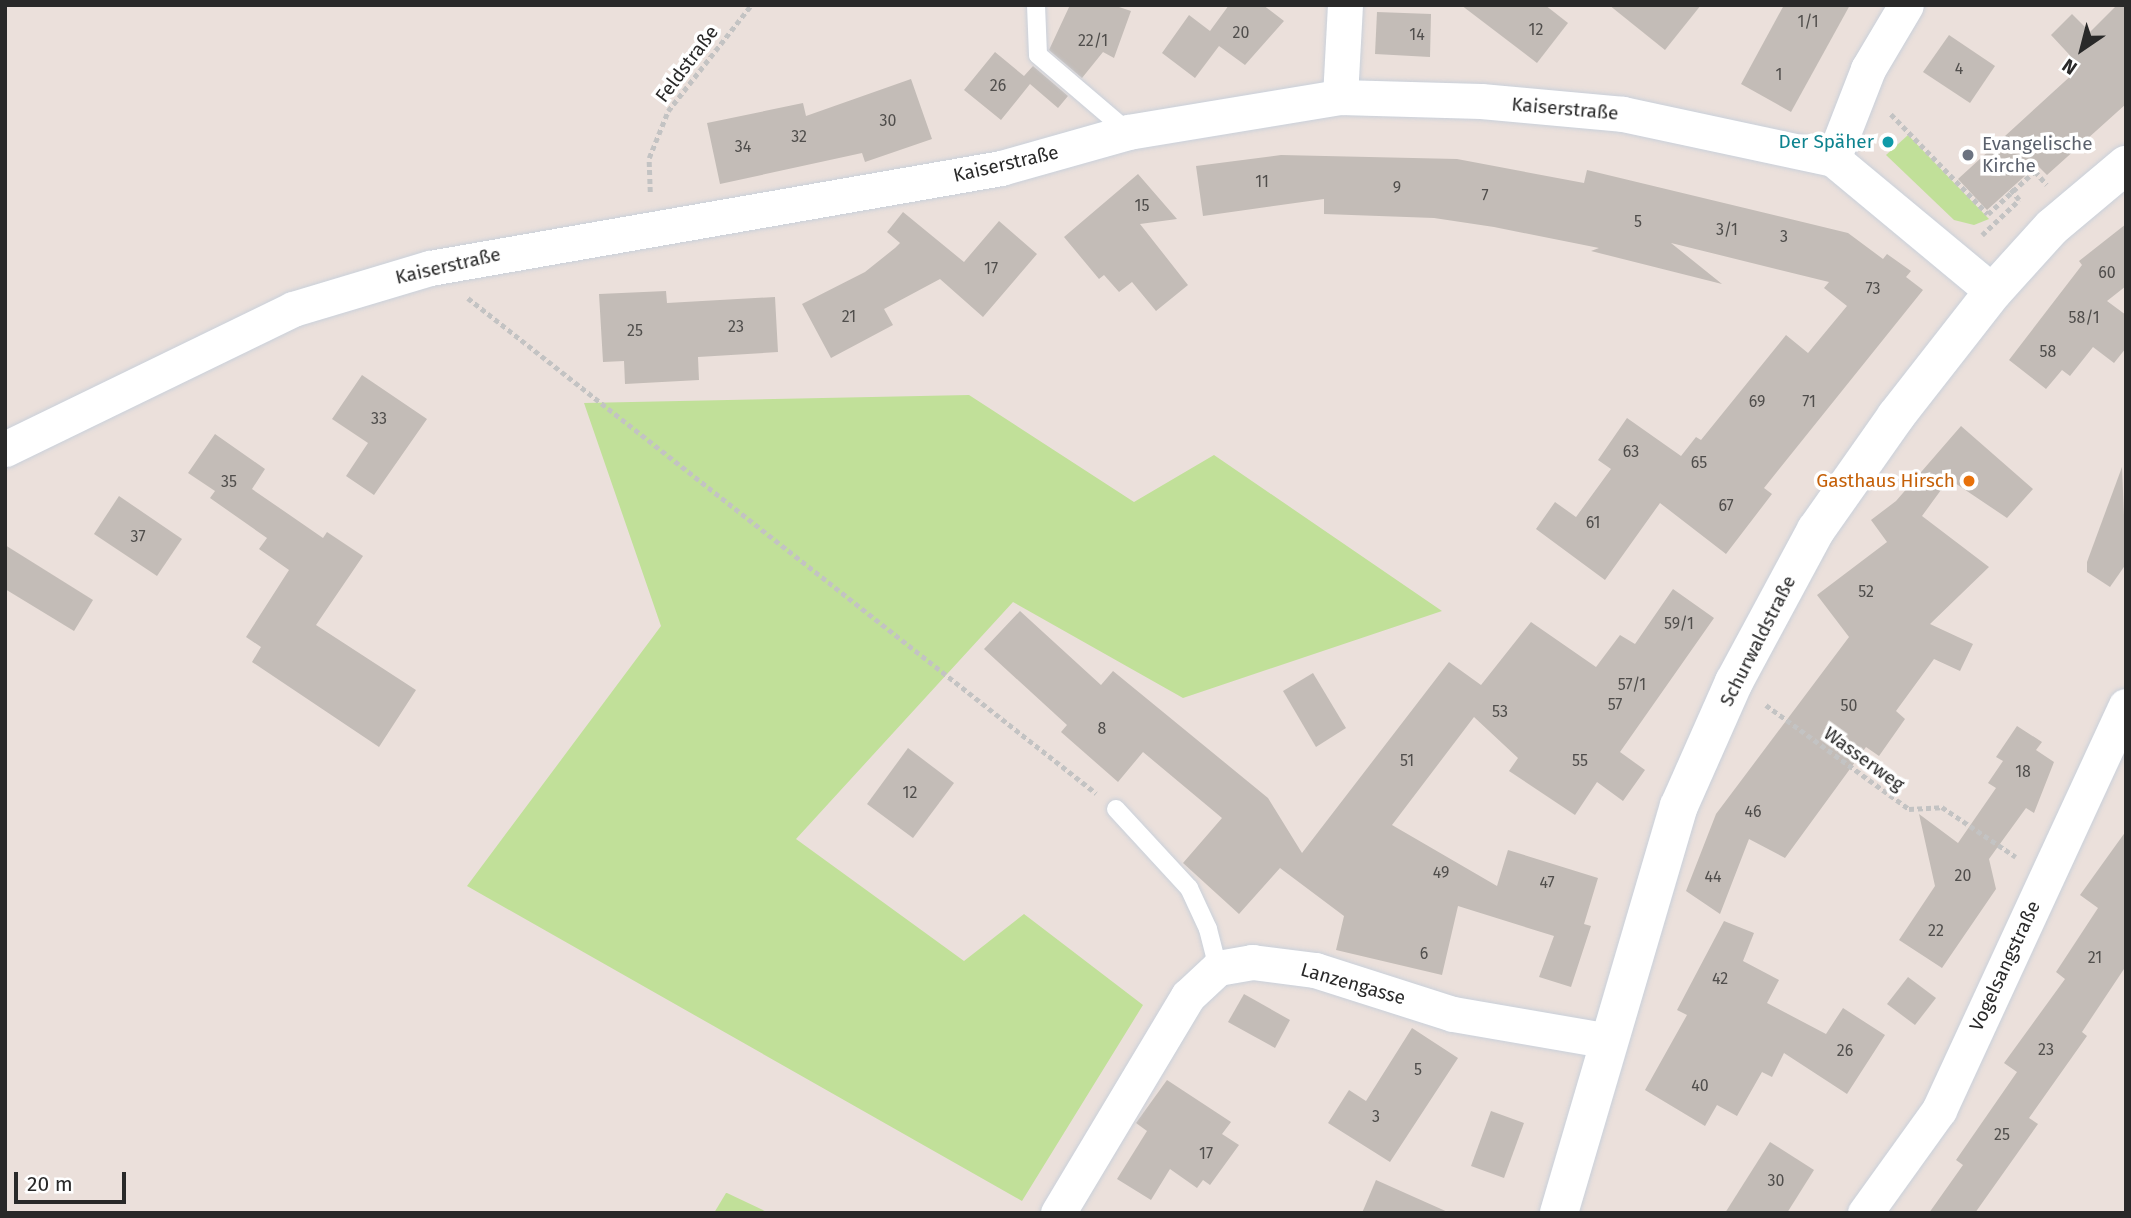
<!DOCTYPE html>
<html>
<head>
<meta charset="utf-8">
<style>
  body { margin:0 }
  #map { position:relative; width:2131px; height:1218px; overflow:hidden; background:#ebe0db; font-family:"Fira Sans",sans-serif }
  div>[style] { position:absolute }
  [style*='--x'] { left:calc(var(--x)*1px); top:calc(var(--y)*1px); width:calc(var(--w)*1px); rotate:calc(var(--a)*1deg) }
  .green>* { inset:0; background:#c1e099 }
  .building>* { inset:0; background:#c3bcb7 }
  .path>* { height:4.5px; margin-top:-2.25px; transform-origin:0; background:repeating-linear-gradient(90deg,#c3c3c3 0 5px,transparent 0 8.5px) }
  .roads { filter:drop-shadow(0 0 2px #c9d0da) drop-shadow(0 0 2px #c9d0da) }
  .service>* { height:18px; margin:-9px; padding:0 9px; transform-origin:9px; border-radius:9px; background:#fff }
  .minor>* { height:35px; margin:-17.5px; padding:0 17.5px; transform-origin:17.5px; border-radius:17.5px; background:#fff }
  .secondary>* { height:38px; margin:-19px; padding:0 19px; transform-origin:19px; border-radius:19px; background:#fff }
  .dots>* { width:19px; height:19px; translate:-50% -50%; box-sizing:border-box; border:4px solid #fff; border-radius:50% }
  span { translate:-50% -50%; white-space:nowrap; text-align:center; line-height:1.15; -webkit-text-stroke:7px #fff; paint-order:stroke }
  .number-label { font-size:16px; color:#504e4c }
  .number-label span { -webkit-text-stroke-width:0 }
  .street-label { font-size:19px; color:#292929 }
  .culture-label { font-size:19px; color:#0d838f }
  .right { translate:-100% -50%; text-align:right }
  .worship-label { font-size:19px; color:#5b616d }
  .left { translate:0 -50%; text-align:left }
  .food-label { font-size:19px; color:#c56008 }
  .frame { position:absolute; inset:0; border:7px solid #292929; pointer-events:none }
  .north { position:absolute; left:2047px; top:14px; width:70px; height:70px; -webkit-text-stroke:5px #fff; paint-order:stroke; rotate:215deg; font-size:19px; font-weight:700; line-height:28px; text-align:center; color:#292929 }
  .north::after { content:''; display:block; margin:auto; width:24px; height:32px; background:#292929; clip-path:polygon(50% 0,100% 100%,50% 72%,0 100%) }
  .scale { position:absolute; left:14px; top:1172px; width:112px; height:32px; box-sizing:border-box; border:4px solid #292929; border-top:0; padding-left:9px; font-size:21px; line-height:24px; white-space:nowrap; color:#292929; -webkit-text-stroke:5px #fff; paint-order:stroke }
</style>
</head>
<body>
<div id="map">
  <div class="green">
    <i style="clip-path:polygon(1908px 135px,1989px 219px,1974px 225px,1954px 220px,1886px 155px)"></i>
    <i style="clip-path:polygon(969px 395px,1134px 502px,1214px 455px,1442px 611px,1183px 698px,1013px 602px,796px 839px,964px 961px,1024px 914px,1143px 1005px,1022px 1201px,467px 886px,661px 626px,584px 403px)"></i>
    <i style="clip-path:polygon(726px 1193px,727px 1193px,769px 1213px,714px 1213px)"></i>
  </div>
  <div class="building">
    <i style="clip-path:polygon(1070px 5px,1113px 5px,1131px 11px,1114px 58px,1103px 52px,1082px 78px,1049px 50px)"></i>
    <i style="clip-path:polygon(1229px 5px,1263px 5px,1284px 21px,1245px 65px,1219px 46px,1195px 78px,1162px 53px,1189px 15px,1210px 31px)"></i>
    <i style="clip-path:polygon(1461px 5px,1545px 5px,1568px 23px,1537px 63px)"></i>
    <i style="clip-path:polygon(1609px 5px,1701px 5px,1665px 50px)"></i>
    <i style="clip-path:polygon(1784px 5px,1850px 5px,1791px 112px,1741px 84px)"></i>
    <i style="clip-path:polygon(2117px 5px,2126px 5px,2126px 104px,2047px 175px,2037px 165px,1987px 210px,1958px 179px,2075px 72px,2078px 64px,2051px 35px,2072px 14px,2090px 32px)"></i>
    <i style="clip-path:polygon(1377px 12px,1431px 14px,1430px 57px,1375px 54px)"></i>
    <i style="clip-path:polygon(1949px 35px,1995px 66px,1970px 103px,1923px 72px)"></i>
    <i style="clip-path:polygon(995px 52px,1024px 76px,1033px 66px,1068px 96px,1058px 108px,1030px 84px,1001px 120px,964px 90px)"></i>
    <i style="clip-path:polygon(911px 79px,932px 139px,865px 162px,862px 153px,720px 184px,707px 123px,803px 103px,806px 116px)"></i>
    <i style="clip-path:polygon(1281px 155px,1457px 159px,1584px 183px,1587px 170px,1848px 233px,1883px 259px,1887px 254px,1911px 271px,1906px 277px,1923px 290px,1764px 488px,1772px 494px,1726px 554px,1660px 503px,1605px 580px,1536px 529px,1555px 502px,1576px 517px,1611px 469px,1598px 460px,1627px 418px,1681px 456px,1696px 437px,1701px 440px,1786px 335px,1808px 353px,1847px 306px,1824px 288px,1829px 282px,1671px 243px,1722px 284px,1591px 251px,1599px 248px,1494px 227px,1434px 218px,1324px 214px,1324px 199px,1203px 216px,1196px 166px)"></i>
    <i style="clip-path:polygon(1138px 174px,1177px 219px,1140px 224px,1188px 285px,1156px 311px,1132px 282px,1119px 292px,1104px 275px,1099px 279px,1064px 237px)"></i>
    <i style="clip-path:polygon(903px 212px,964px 262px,999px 221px,1037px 254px,983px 317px,940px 279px,884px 309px,893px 325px,831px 358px,802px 304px,865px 272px,895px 248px,900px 243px,887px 232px)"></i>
    <i style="clip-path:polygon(2126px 224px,2126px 286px,2107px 301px,2126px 315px,2126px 348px,2114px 363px,2093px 347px,2070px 376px,2062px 370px,2046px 389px,2009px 360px,2082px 265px,2079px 261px)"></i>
    <i style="clip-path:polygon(666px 291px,667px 303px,775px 297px,778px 352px,698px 357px,699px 380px,625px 384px,624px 361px,603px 362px,599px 294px)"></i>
    <i style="clip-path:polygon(362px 375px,427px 419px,374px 495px,346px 476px,368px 443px,332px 419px)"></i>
    <i style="clip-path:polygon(1961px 426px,2033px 489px,2007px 518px,1949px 479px,1922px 516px,1989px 567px,1930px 624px,1973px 644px,1960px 671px,1934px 659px,1896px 711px,1905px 719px,1879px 756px,1866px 747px,1785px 858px,1749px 839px,1720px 914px,1686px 891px,1716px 814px,1849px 637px,1817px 595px,1887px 542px,1871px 520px,1896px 501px)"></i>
    <i style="clip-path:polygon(215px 434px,265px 469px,252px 489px,323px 538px,327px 532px,363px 556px,316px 625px,416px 690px,379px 747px,252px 662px,261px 647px,246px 637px,289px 570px,259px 549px,267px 538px,210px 498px,215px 491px,188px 473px)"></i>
    <i style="clip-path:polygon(2122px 467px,2126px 564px,2110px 587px,2087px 572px,2087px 562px)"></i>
    <i style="clip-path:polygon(119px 496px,182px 539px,157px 576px,94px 534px)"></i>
    <i style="clip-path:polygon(5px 545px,93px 600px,74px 631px,5px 589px)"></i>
    <i style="clip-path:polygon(1673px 589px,1714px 618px,1620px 752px,1645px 770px,1623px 801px,1597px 782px,1575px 815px,1509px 771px,1518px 758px,1474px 717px,1392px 825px,1497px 886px,1508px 850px,1598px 878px,1584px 924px,1591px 926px,1571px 987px,1539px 977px,1554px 936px,1458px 906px,1442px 975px,1336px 950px,1344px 916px,1280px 868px,1239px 914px,1183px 863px,1222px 818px,1143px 752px,1118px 782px,1061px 732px,1067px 725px,984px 649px,1020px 611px,1101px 685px,1113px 671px,1268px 798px,1302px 853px,1449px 662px,1481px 685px,1531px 622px,1596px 667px,1620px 635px,1635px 644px)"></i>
    <i style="clip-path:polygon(1313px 673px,1346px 728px,1316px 747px,1283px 691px)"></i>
    <i style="clip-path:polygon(2017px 726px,2042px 742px,2036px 750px,2054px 762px,2034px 813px,2026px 808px,1989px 859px,1996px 889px,1942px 968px,1899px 940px,1935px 886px,1919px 814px,1958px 843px,1996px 788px,1988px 783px,2003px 761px,1996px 757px)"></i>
    <i style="clip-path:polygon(908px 748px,954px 783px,913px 838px,867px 804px)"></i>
    <i style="clip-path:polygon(2126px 831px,2126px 966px,2082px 1032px,2087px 1036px,2029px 1118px,2038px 1124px,1975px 1213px,1929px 1213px,1963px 1165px,1956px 1160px,2017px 1072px,2004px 1063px,2065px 979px,2056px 972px,2098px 908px,2080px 895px)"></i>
    <i style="clip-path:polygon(1724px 921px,1754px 933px,1743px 961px,1779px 980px,1767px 1003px,1826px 1034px,1843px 1008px,1885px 1035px,1847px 1094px,1784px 1053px,1772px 1077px,1762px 1072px,1737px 1116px,1717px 1105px,1705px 1126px,1645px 1090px,1687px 1015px,1677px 1010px)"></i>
    <i style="clip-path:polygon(1908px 977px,1936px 998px,1915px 1025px,1887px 1004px)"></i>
    <i style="clip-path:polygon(1244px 994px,1290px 1020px,1275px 1048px,1228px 1022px)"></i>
    <i style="clip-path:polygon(1412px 1028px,1458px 1058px,1390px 1162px,1328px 1123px,1349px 1090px,1366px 1101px)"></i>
    <i style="clip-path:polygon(1167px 1080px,1231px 1122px,1222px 1134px,1239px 1145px,1210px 1185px,1203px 1180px,1197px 1188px,1170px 1169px,1151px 1200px,1117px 1179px,1147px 1131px,1136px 1123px)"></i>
    <i style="clip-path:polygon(1491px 1111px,1524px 1123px,1504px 1178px,1471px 1166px)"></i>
    <i style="clip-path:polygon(1770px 1142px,1814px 1170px,1787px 1213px,1725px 1213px)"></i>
    <i style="clip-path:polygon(1376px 1180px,1450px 1213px,1362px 1213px)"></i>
  </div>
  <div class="path">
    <i style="--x:1891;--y:114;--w:139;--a:45.9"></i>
    <i style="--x:1988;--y:214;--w:64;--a:-42.5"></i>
    <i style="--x:2035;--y:171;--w:18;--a:49"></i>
    <i style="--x:650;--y:192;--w:34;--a:-92"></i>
    <i style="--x:649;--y:158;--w:51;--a:-68"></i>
    <i style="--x:668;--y:111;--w:135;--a:-51.9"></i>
    <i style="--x:1982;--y:235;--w:51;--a:-43.4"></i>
    <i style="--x:2019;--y:200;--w:14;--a:-129"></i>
    <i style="--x:468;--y:298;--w:800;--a:38.25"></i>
    <i style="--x:1766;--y:705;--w:177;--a:36"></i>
    <i style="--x:1909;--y:809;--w:33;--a:-3"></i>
    <i style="--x:1942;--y:807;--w:89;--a:34"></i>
  </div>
  <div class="roads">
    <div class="service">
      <i style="--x:1036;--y:5;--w:50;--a:87.7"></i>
      <i style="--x:1038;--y:55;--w:118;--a:40.5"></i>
      <i style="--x:1116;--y:809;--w:108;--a:47.3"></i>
      <i style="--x:1189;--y:888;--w:45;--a:65.1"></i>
      <i style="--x:1208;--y:929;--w:40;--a:75.6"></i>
    </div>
    <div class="minor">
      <i style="--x:1340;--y:97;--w:92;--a:-86.9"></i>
      <i style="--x:1833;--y:159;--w:97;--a:-68.7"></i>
      <i style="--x:1868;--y:69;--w:74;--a:-59.3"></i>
      <i style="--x:5;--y:449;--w:320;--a:-25.9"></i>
      <i style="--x:293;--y:309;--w:143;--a:-16.7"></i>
      <i style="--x:430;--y:268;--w:580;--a:-9.93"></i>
      <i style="--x:1001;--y:168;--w:132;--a:-15.8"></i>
      <i style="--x:1128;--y:132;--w:215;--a:-9.4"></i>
      <i style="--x:1340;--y:97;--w:141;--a:1.6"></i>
      <i style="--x:1481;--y:101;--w:143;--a:5.2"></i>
      <i style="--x:1623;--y:114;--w:215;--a:12.1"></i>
      <i style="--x:1833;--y:159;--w:208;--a:39.7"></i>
      <i style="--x:1058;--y:1213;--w:253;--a:-59.1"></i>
      <i style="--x:1188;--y:996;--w:41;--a:-43"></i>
      <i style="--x:1218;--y:968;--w:35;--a:-10"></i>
      <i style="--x:1252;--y:962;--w:64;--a:7.2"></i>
      <i style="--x:1315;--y:970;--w:145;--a:17.7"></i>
      <i style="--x:1453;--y:1014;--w:159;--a:9.8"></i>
      <i style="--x:1865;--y:1213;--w:127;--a:-54.3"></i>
      <i style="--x:1939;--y:1110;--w:445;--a:-65.2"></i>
    </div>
    <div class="secondary">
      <i style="--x:1559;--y:1213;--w:424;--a:-73.6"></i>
      <i style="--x:1679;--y:806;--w:136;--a:-66.1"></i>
      <i style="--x:1734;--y:682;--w:173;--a:-61.7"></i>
      <i style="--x:1816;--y:530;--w:139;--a:-54.9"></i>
      <i style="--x:1896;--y:416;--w:157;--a:-52"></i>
      <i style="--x:1993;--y:292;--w:88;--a:-47.8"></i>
      <i style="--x:2052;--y:227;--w:97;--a:-40"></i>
    </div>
  </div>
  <div class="dots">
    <i style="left:1888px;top:142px;background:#0f9aa8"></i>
    <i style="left:1968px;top:155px;background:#6b7280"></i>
    <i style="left:1969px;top:481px;background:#e8710a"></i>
  </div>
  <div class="number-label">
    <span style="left:1808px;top:22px">1/1</span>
    <span style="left:1536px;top:30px">12</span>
    <span style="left:1241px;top:33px">20</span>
    <span style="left:1417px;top:35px">14</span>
    <span style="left:1093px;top:41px">22/1</span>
    <span style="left:1959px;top:69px">4</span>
    <span style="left:1779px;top:75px">1</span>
    <span style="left:998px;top:86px">26</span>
    <span style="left:888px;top:121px">30</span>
    <span style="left:799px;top:137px">32</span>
    <span style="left:743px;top:147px">34</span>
    <span style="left:1262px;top:182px">11</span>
    <span style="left:1397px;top:188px">9</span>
    <span style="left:1485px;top:196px">7</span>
    <span style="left:1142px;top:206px">15</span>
    <span style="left:1638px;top:222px">5</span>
    <span style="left:1727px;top:230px">3/1</span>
    <span style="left:1784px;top:237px">3</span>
    <span style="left:991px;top:269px">17</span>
    <span style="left:2107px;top:273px">60</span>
    <span style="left:1873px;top:289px">73</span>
    <span style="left:849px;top:317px">21</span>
    <span style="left:2084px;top:318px">58/1</span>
    <span style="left:736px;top:327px">23</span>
    <span style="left:635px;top:331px">25</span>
    <span style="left:2048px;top:352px">58</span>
    <span style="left:1757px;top:402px">69</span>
    <span style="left:1809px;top:402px">71</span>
    <span style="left:379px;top:419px">33</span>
    <span style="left:1631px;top:452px">63</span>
    <span style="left:1699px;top:463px">65</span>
    <span style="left:229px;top:482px">35</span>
    <span style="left:1726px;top:506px">67</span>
    <span style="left:1593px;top:523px">61</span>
    <span style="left:138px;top:537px">37</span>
    <span style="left:1866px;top:592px">52</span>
    <span style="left:1679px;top:624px">59/1</span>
    <span style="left:1632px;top:685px">57/1</span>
    <span style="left:1615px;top:705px">57</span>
    <span style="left:1849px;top:706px">50</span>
    <span style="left:1500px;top:712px">53</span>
    <span style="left:1102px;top:729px">8</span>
    <span style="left:1407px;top:761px">51</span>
    <span style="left:1580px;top:761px">55</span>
    <span style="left:2023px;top:772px">18</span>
    <span style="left:910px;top:793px">12</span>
    <span style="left:1753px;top:812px">46</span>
    <span style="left:1441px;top:873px">49</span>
    <span style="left:1963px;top:876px">20</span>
    <span style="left:1713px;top:877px">44</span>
    <span style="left:1547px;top:883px">47</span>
    <span style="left:1936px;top:931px">22</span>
    <span style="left:1424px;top:954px">6</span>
    <span style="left:2095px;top:958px">21</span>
    <span style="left:1720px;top:979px">42</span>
    <span style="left:2046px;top:1050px">23</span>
    <span style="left:1845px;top:1051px">26</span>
    <span style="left:1418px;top:1070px">5</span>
    <span style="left:1700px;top:1086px">40</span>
    <span style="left:1376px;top:1117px">3</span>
    <span style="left:2002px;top:1135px">25</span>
    <span style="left:1206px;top:1154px">17</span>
    <span style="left:1776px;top:1181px">30</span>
  </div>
  <div class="street-label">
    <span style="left:687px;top:64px;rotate:-53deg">Feldstraße</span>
    <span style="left:1565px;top:109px;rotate:5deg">Kaiserstraße</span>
    <span style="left:1006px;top:164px;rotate:-13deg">Kaiserstraße</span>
    <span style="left:448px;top:266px;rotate:-13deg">Kaiserstraße</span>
    <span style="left:1758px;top:641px;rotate:-63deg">Schurwaldstraße</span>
    <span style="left:1864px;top:759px;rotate:36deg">Wasserweg</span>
    <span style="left:2005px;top:966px;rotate:-65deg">Vogelsangstraße</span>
    <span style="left:1353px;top:984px;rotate:16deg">Lanzengasse</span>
  </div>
  <div class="culture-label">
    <span class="right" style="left:1874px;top:142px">Der Späher</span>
  </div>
  <div class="worship-label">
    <span class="left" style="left:1982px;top:155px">Evangelische<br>Kirche</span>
  </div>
  <div class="food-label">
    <span class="right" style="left:1955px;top:481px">Gasthaus Hirsch</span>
  </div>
  <div class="frame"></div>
  <div class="north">N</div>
  <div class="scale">20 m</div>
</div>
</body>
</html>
